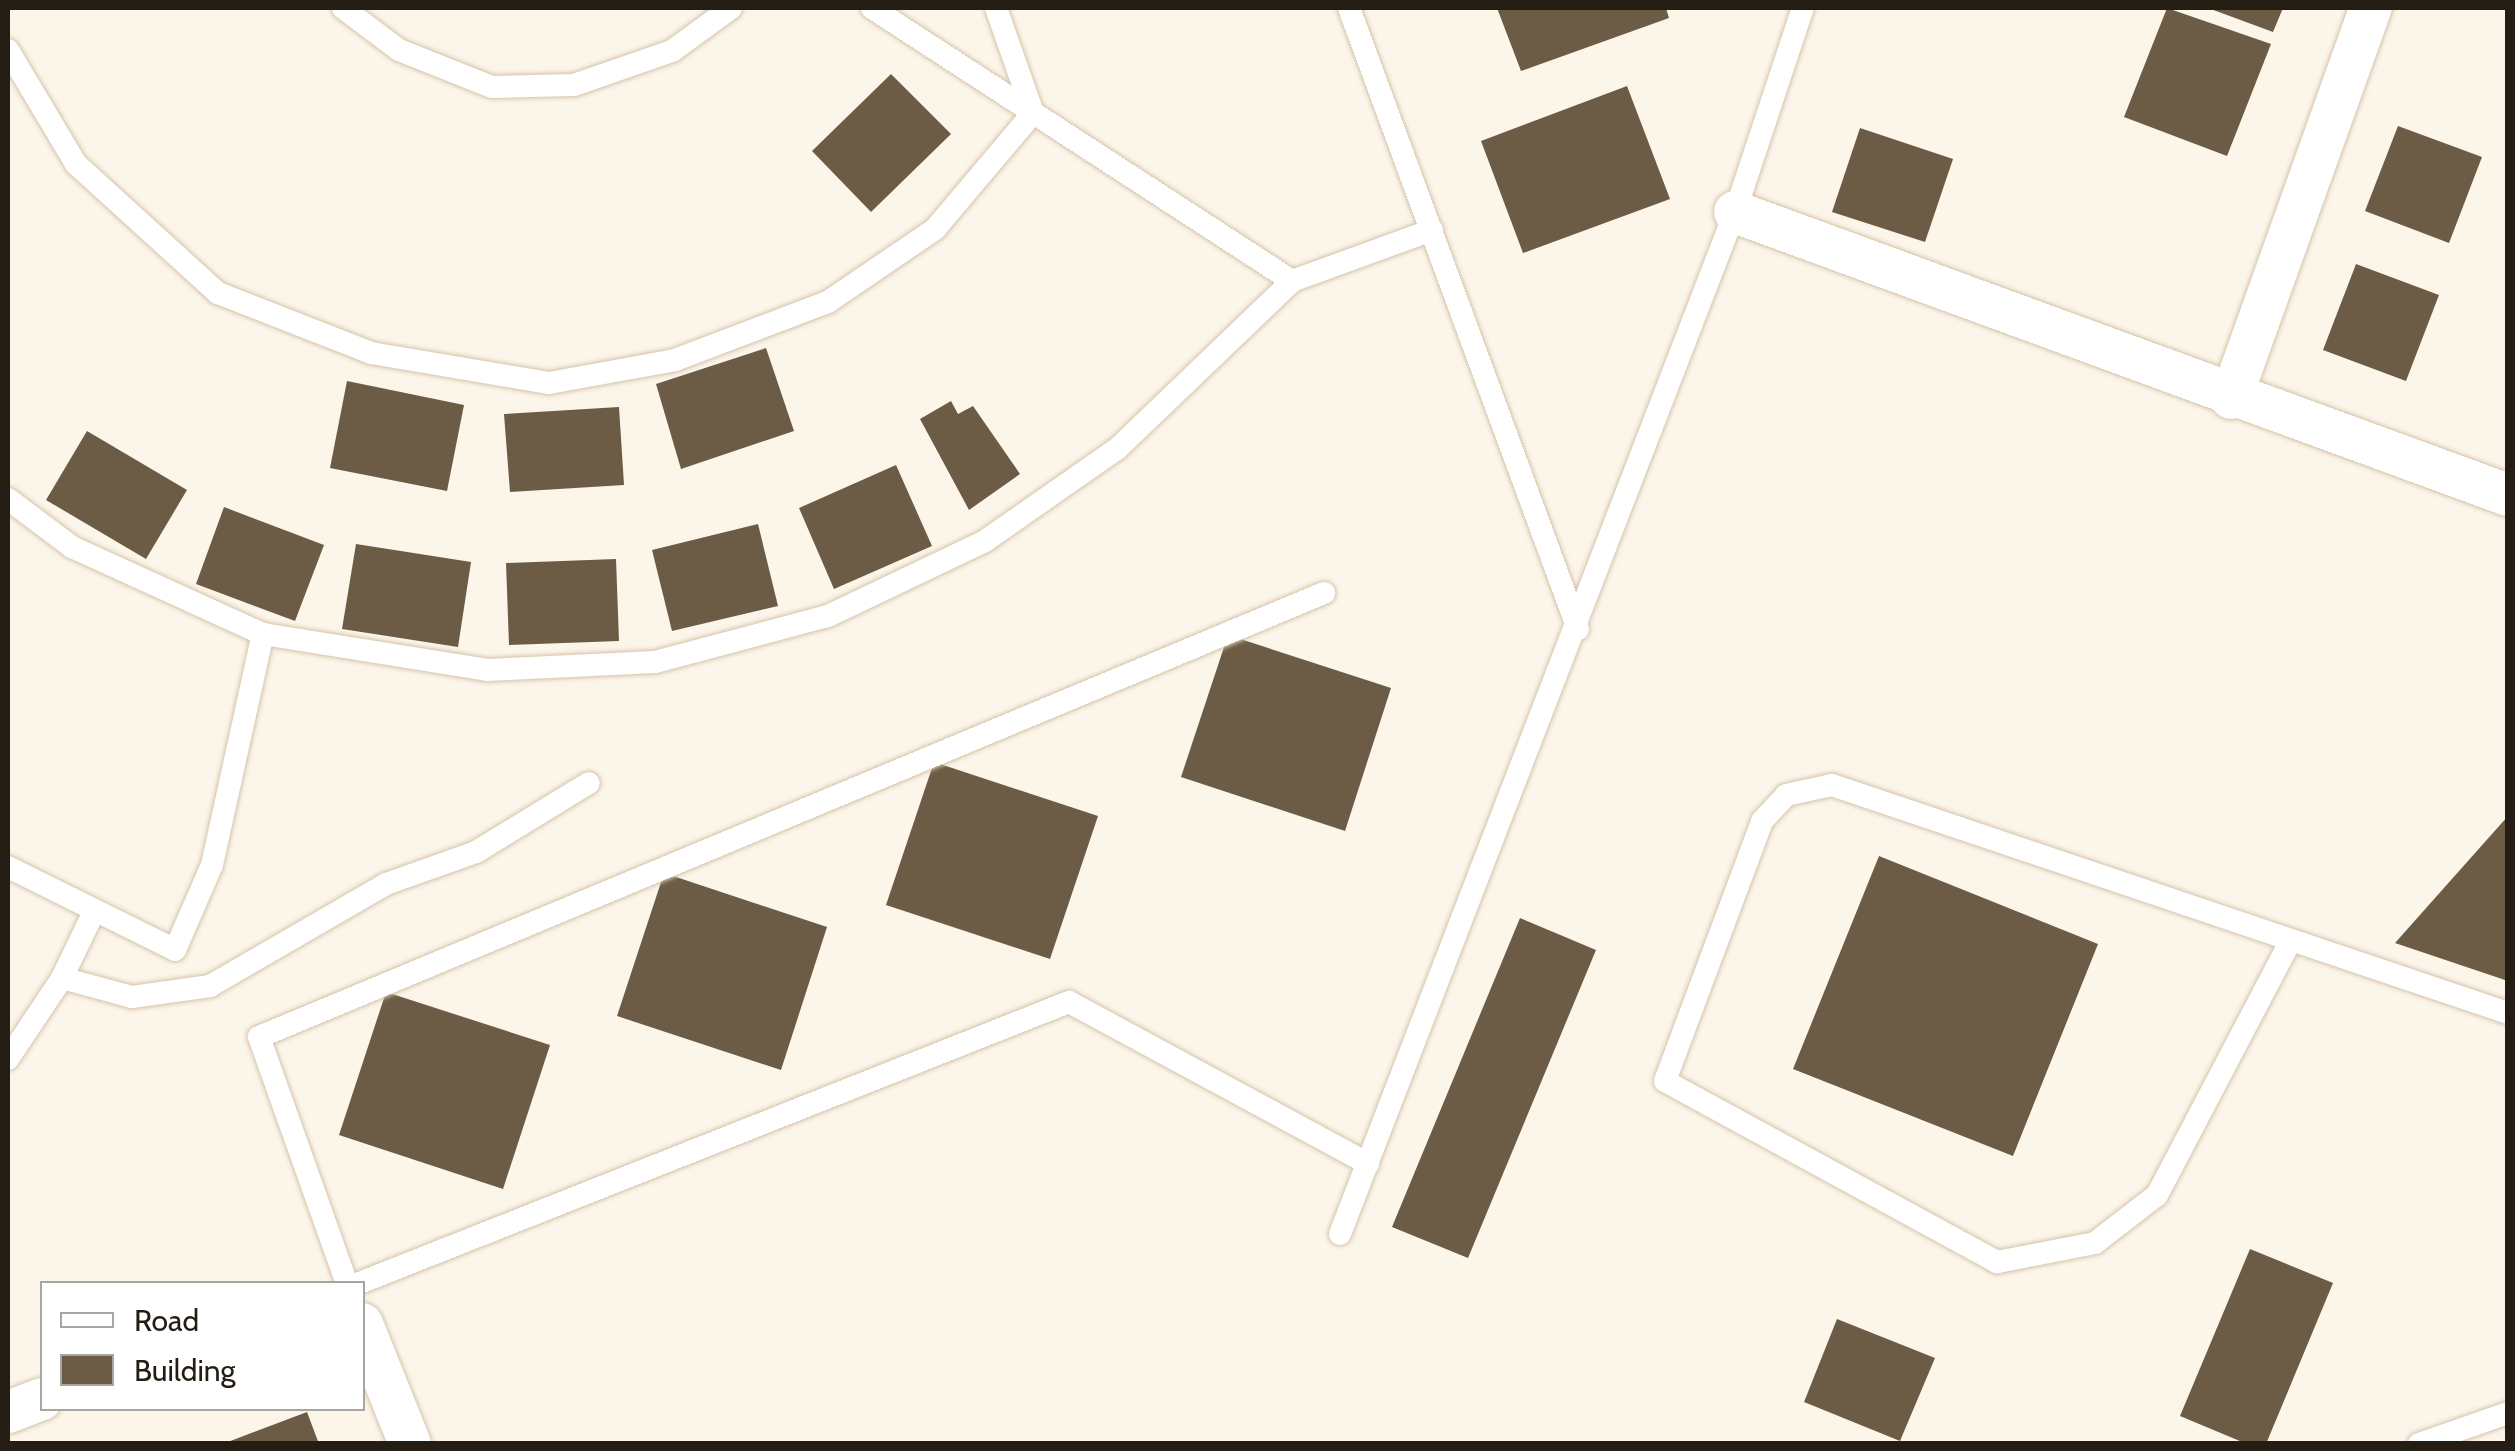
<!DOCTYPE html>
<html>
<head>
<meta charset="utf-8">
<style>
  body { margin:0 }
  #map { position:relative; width:2515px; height:1451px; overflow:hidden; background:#fcf5ea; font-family:Cabin,sans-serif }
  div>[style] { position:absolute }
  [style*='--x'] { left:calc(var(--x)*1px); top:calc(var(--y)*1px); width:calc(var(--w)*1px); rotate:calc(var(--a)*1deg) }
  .building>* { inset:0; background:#6c5c45 }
  .roads { filter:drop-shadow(0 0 2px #d5c4aa) drop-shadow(0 0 2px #d5c4aa) }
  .service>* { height:22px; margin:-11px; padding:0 11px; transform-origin:11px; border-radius:11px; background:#fff }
  .minor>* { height:42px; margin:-21px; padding:0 21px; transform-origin:21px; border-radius:21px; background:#fff }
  span { translate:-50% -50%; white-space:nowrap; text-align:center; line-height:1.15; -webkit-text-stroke:10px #fff; paint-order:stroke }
  .frame { position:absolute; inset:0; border:10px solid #231d13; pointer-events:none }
  .legend { position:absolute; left:40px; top:1281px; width:325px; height:130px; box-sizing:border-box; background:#fff; border:2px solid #a7a5a1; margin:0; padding:12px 18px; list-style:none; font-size:30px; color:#231d13 }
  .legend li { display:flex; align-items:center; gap:20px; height:50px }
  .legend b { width:50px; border:2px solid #a7a5a1 }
</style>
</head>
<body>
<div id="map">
  <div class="building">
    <i style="clip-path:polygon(1497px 8px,1666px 8px,1669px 18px,1521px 71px)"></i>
    <i style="clip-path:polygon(2167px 8px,2271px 44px,2227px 156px,2124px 117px)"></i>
    <i style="clip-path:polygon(2208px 8px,2283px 8px,2273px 32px)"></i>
    <i style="clip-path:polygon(891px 74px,951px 134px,871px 212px,812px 151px)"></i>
    <i style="clip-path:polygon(1627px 86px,1670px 199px,1523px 253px,1481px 141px)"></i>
    <i style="clip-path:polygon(2398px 126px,2482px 157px,2449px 243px,2365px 211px)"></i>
    <i style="clip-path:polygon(1860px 128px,1953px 159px,1925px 242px,1832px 212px)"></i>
    <i style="clip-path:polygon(2356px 264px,2439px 295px,2406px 381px,2323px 350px)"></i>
    <i style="clip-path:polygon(766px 348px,794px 431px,681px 469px,656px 384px)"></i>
    <i style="clip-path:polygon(347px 381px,464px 405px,447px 491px,330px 468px)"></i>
    <i style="clip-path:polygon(951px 401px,958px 414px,973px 406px,1020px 474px,969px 510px,920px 419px)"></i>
    <i style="clip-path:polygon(619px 407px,624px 485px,510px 492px,504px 414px)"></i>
    <i style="clip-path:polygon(87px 431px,187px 490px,146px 559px,46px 500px)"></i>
    <i style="clip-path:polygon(896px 465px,932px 546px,834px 589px,799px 508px)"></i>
    <i style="clip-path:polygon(224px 507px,324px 545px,295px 621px,196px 584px)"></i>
    <i style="clip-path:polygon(758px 524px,778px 606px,672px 631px,652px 550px)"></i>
    <i style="clip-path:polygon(356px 544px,471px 562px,458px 647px,342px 629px)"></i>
    <i style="clip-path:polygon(616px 559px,619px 641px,509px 645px,506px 563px)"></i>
    <i style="clip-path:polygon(1228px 635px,1391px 688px,1345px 831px,1181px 777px)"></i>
    <i style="clip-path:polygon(934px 762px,1098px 816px,1050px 959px,886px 905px)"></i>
    <i style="clip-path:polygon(2508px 816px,2508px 981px,2395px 943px)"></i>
    <i style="clip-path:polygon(1879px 856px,2098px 944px,2013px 1156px,1793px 1069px)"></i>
    <i style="clip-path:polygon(664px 873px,827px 927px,781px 1070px,617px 1016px)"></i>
    <i style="clip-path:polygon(1520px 918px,1596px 950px,1468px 1258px,1392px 1227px)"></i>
    <i style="clip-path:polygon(386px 992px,550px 1045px,503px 1189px,339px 1135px)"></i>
    <i style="clip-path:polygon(2250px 1249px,2333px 1283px,2266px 1444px,2247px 1444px,2180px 1416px)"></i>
    <i style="clip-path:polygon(1837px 1319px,1935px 1358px,1900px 1441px,1804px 1402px)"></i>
    <i style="clip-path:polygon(307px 1412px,319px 1444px,225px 1444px,225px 1443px)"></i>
  </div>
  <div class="roads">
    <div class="service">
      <i style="--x:343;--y:8;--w:70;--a:36.9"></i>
      <i style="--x:399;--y:50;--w:100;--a:21.7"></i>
      <i style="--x:492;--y:87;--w:82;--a:-1.4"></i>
      <i style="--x:574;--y:85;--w:104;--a:-19.1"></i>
      <i style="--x:672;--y:51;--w:73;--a:-36.1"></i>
      <i style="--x:872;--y:8;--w:501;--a:33.02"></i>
      <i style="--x:1292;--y:281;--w:149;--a:-20"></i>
      <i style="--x:1349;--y:8;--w:662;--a:69.76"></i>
      <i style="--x:8;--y:50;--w:133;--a:59.2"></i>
      <i style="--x:76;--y:164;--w:192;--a:42.3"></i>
      <i style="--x:218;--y:293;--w:164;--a:21.4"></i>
      <i style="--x:371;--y:353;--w:181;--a:9.6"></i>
      <i style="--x:549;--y:383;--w:128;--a:-10.3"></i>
      <i style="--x:675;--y:360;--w:164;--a:-20.8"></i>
      <i style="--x:828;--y:302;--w:130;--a:-34.3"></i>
      <i style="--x:935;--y:229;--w:152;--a:-49.8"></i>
      <i style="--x:1033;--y:113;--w:111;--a:-109.4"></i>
      <i style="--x:8;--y:499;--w:80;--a:36.9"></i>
      <i style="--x:72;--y:547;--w:210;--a:24.5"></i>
      <i style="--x:263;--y:634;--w:227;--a:9.1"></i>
      <i style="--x:487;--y:670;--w:168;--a:-2.7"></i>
      <i style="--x:655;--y:662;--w:179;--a:-14.9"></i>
      <i style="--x:828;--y:616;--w:174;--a:-25.5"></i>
      <i style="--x:985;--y:541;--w:161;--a:-34.9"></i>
      <i style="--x:1117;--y:449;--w:243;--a:-43.8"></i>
      <i style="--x:8;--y:867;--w:186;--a:26.4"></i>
      <i style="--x:175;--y:950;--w:93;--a:-66.5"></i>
      <i style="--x:212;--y:865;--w:237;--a:-77.6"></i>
      <i style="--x:2290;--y:942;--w:286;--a:117.7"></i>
      <i style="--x:2157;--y:1195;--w:78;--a:142.3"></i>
      <i style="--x:2095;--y:1243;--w:100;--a:169"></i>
      <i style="--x:1997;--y:1262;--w:378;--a:-151.4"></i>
      <i style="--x:1665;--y:1081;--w:278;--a:-69.5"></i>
      <i style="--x:1762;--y:821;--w:35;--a:-47"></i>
      <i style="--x:1786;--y:795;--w:47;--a:-12.3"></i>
      <i style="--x:1832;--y:785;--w:713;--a:18.64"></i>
      <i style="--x:62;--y:978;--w:73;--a:15.2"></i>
      <i style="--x:132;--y:997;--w:79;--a:-8"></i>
      <i style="--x:210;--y:986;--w:203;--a:-30.1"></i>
      <i style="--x:386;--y:884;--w:96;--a:-19.6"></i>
      <i style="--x:476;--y:852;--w:132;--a:-31.4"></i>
      <i style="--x:8;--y:1059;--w:97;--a:-56.3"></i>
      <i style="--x:62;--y:978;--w:71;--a:-64.2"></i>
      <i style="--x:1340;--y:1234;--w:1096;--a:-68.87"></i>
      <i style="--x:1735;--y:212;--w:215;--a:-71.6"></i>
      <i style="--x:347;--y:1284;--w:262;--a:-109.6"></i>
      <i style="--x:259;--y:1037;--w:1154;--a:-22.63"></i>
      <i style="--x:357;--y:1284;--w:766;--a:-21.61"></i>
      <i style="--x:1069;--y:1002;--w:340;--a:28.4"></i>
      <i style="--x:2419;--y:1444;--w:94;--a:-19.2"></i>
    </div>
    <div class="minor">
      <i style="--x:1735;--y:212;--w:823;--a:20.11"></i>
      <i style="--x:2231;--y:398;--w:414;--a:-70.3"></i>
      <i style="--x:362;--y:1324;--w:129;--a:68.2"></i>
      <i style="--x:8;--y:1412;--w:36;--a:-21"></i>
    </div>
  </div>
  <div class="frame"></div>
  <ul class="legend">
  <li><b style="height:12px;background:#fff"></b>Road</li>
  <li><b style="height:28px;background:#6c5c45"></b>Building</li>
  </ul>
</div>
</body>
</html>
